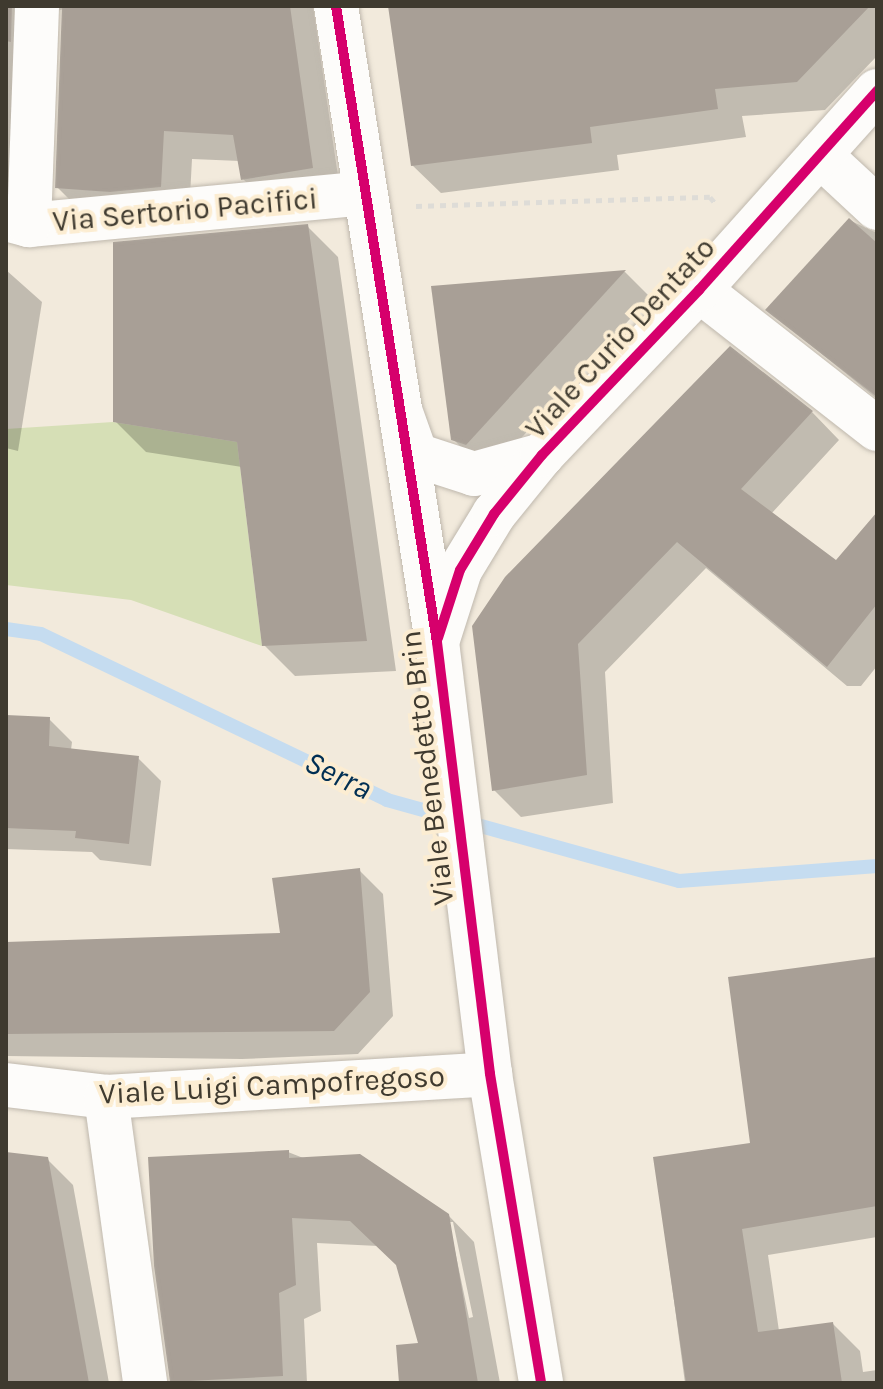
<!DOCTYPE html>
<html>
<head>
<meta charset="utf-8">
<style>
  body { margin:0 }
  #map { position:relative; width:883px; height:1389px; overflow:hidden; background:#f2eadc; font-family:Karla,sans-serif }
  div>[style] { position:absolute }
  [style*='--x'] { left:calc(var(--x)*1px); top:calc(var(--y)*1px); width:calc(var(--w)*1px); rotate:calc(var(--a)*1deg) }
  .green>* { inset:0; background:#d6dfb6 }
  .shadow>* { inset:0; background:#0003 }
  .stream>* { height:14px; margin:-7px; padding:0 7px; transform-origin:7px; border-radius:7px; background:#c5dcf0 }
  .building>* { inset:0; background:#a89f96 }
  .path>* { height:5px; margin-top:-2.5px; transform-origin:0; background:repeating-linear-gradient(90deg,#dedcd7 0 6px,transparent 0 12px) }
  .roads { filter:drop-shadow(0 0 2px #bfb8ad) drop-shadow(0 0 2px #bfb8ad) }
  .minor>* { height:44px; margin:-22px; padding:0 22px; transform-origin:22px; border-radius:22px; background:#fdfcfa }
  .tertiary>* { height:44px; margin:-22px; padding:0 22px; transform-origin:22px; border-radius:22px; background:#fdfcfa }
  .cycleway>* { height:10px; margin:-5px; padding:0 5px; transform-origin:5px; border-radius:5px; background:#d6006c }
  span { translate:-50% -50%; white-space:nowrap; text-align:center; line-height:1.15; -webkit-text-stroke:8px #fcedd2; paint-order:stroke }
  .street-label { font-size:30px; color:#3f3a2f }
  .water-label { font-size:32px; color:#012f53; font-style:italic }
  .frame { position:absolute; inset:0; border:8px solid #3f3a2f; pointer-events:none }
</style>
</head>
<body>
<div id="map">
  <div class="green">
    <i style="clip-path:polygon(113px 422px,237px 442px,262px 646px,131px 600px,6px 585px,6px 429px)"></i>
  </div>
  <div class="shadow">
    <i style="clip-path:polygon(6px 6px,313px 6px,341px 196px,272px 207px,243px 179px,240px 161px,192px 159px,189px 215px,86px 216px,57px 187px,64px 9px,53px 12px,34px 201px,6px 195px)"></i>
    <i style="clip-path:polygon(390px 6px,877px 6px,877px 56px,825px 110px,742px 116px,746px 137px,617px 155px,619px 170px,441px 193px,412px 165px)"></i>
    <i style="clip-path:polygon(849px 220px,877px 233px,877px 399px,768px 310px)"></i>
    <i style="clip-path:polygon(307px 226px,338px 257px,396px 671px,295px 676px,264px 645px,242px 467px,146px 452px,115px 421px)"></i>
    <i style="clip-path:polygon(6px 270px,42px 302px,18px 451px,6px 448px)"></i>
    <i style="clip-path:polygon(625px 272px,650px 297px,492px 470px,479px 465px,453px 439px,433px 288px)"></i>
    <i style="clip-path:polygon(812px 412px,839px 440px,771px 514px,836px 563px,877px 515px,877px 666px,861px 686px,847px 686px,706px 568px,605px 672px,613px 803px,521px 817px,494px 790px,475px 627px)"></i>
    <i style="clip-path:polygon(6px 717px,49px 719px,72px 742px,71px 750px,138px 758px,161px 781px,151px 866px,100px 860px,92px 852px,6px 849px)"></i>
    <i style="clip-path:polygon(359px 870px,383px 894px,393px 1016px,358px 1054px,242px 1059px,6px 1056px,6px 943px,282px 935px)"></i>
    <i style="clip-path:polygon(877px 959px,877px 1237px,768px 1255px,779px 1331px,833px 1324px,860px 1351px,863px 1372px,877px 1370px,877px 1383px,685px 1383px,655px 1159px,752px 1145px)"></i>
    <i style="clip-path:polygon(evenodd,288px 1152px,448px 1215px,474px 1242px,500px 1383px,401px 1383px,421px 1345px,398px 1265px,378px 1246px,317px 1243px,321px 1311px,304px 1319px,307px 1383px,171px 1381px,288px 1152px,449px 1222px,453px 1222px,473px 1317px,469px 1318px,449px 1222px)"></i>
    <i style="clip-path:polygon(6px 1154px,47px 1159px,73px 1185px,109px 1383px,6px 1383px)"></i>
  </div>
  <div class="stream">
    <i style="--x:6;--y:629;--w:35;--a:8"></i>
    <i style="--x:41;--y:634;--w:384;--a:25.6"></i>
    <i style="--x:387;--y:800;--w:303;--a:15.5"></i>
    <i style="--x:679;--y:881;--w:199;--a:-4.3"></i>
  </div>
  <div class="building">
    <i style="clip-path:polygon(6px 6px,12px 6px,11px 42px,6px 41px)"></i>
    <i style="clip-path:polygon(62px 6px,290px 6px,313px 168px,241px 180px,233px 135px,164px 131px,161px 187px,110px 192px,55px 188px)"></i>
    <i style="clip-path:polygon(388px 6px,870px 6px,797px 82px,715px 89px,718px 109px,590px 127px,592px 143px,411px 166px)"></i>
    <i style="clip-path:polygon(849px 218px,877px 243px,877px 397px,765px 310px)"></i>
    <i style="clip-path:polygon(308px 224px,367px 641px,262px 646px,237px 442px,113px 422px,113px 242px)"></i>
    <i style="clip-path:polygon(626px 270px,466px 445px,451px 440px,431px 286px)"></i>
    <i style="clip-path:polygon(730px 346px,813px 411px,741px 489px,836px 560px,877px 512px,877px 604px,827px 667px,677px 542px,578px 644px,587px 775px,492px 791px,472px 626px,505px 577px)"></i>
    <i style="clip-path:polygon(6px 715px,50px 717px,49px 746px,139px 756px,129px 844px,75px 838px,76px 831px,6px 828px)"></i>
    <i style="clip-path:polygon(360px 868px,370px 992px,334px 1031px,6px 1034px,6px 942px,280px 933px,272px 878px)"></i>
    <i style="clip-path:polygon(877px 957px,877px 1206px,742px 1229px,758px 1332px,833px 1322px,842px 1383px,686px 1383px,653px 1157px,750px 1143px,728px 977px)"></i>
    <i style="clip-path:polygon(289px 1150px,289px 1158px,360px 1154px,449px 1214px,478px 1383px,399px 1383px,396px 1345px,418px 1343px,396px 1265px,350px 1221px,292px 1218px,296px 1285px,279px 1293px,283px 1376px,170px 1382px,154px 1266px,148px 1157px)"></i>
    <i style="clip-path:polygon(6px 1152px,48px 1157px,89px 1383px,6px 1383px)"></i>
  </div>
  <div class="path">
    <i style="--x:416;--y:206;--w:294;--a:-1.8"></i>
    <i style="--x:710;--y:197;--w:8;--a:50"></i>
  </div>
  <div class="roads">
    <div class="minor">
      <i style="--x:820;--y:155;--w:78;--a:42.9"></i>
      <i style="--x:6;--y:219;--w:24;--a:15"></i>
      <i style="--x:29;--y:225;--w:338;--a:-5.4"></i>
      <i style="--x:29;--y:225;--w:219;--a:-87.9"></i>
      <i style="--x:699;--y:290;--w:226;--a:38"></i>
      <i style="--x:401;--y:413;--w:45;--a:70.3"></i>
      <i style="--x:416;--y:455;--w:61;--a:18.1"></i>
      <i style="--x:474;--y:474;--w:71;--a:-15.6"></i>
    </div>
    <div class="tertiary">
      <i style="--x:336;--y:6;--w:644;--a:80.98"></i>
      <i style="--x:437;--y:642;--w:435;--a:83"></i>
      <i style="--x:490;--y:1074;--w:313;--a:80.6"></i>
      <i style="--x:439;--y:636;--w:69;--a:-72.3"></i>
      <i style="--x:460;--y:570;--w:66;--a:-58.7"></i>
      <i style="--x:494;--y:514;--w:76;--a:-50.9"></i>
      <i style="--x:542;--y:455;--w:228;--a:-46.4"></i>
      <i style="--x:699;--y:290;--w:267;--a:-48.2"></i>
      <i style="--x:6;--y:1085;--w:101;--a:6.8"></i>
      <i style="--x:106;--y:1097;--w:385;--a:-3.4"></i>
      <i style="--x:106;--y:1097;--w:289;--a:82.2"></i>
    </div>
  </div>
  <div class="cycleway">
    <i style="--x:336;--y:6;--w:644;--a:80.98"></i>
    <i style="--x:437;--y:642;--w:435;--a:83"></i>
    <i style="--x:490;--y:1074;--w:313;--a:80.6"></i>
    <i style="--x:438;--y:638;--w:71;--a:-72.1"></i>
    <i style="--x:460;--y:570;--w:66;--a:-58.7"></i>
    <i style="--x:494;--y:514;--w:76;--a:-50.9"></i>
    <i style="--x:542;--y:455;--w:228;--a:-46.4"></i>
    <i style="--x:699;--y:290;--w:267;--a:-48.2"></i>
  </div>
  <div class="street-label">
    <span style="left:185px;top:210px;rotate:-5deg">Via Sertorio Pacifici</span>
    <span style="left:620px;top:338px;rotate:-47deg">Viale Curio Dentato</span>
    <span style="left:427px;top:768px;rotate:-97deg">Viale Benedetto Brin</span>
    <span style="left:272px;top:1085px;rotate:-3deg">Viale Luigi Campofregoso</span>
  </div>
  <div class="water-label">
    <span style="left:338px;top:776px;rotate:26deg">Serra</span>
  </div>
  <div class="frame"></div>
</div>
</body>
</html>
